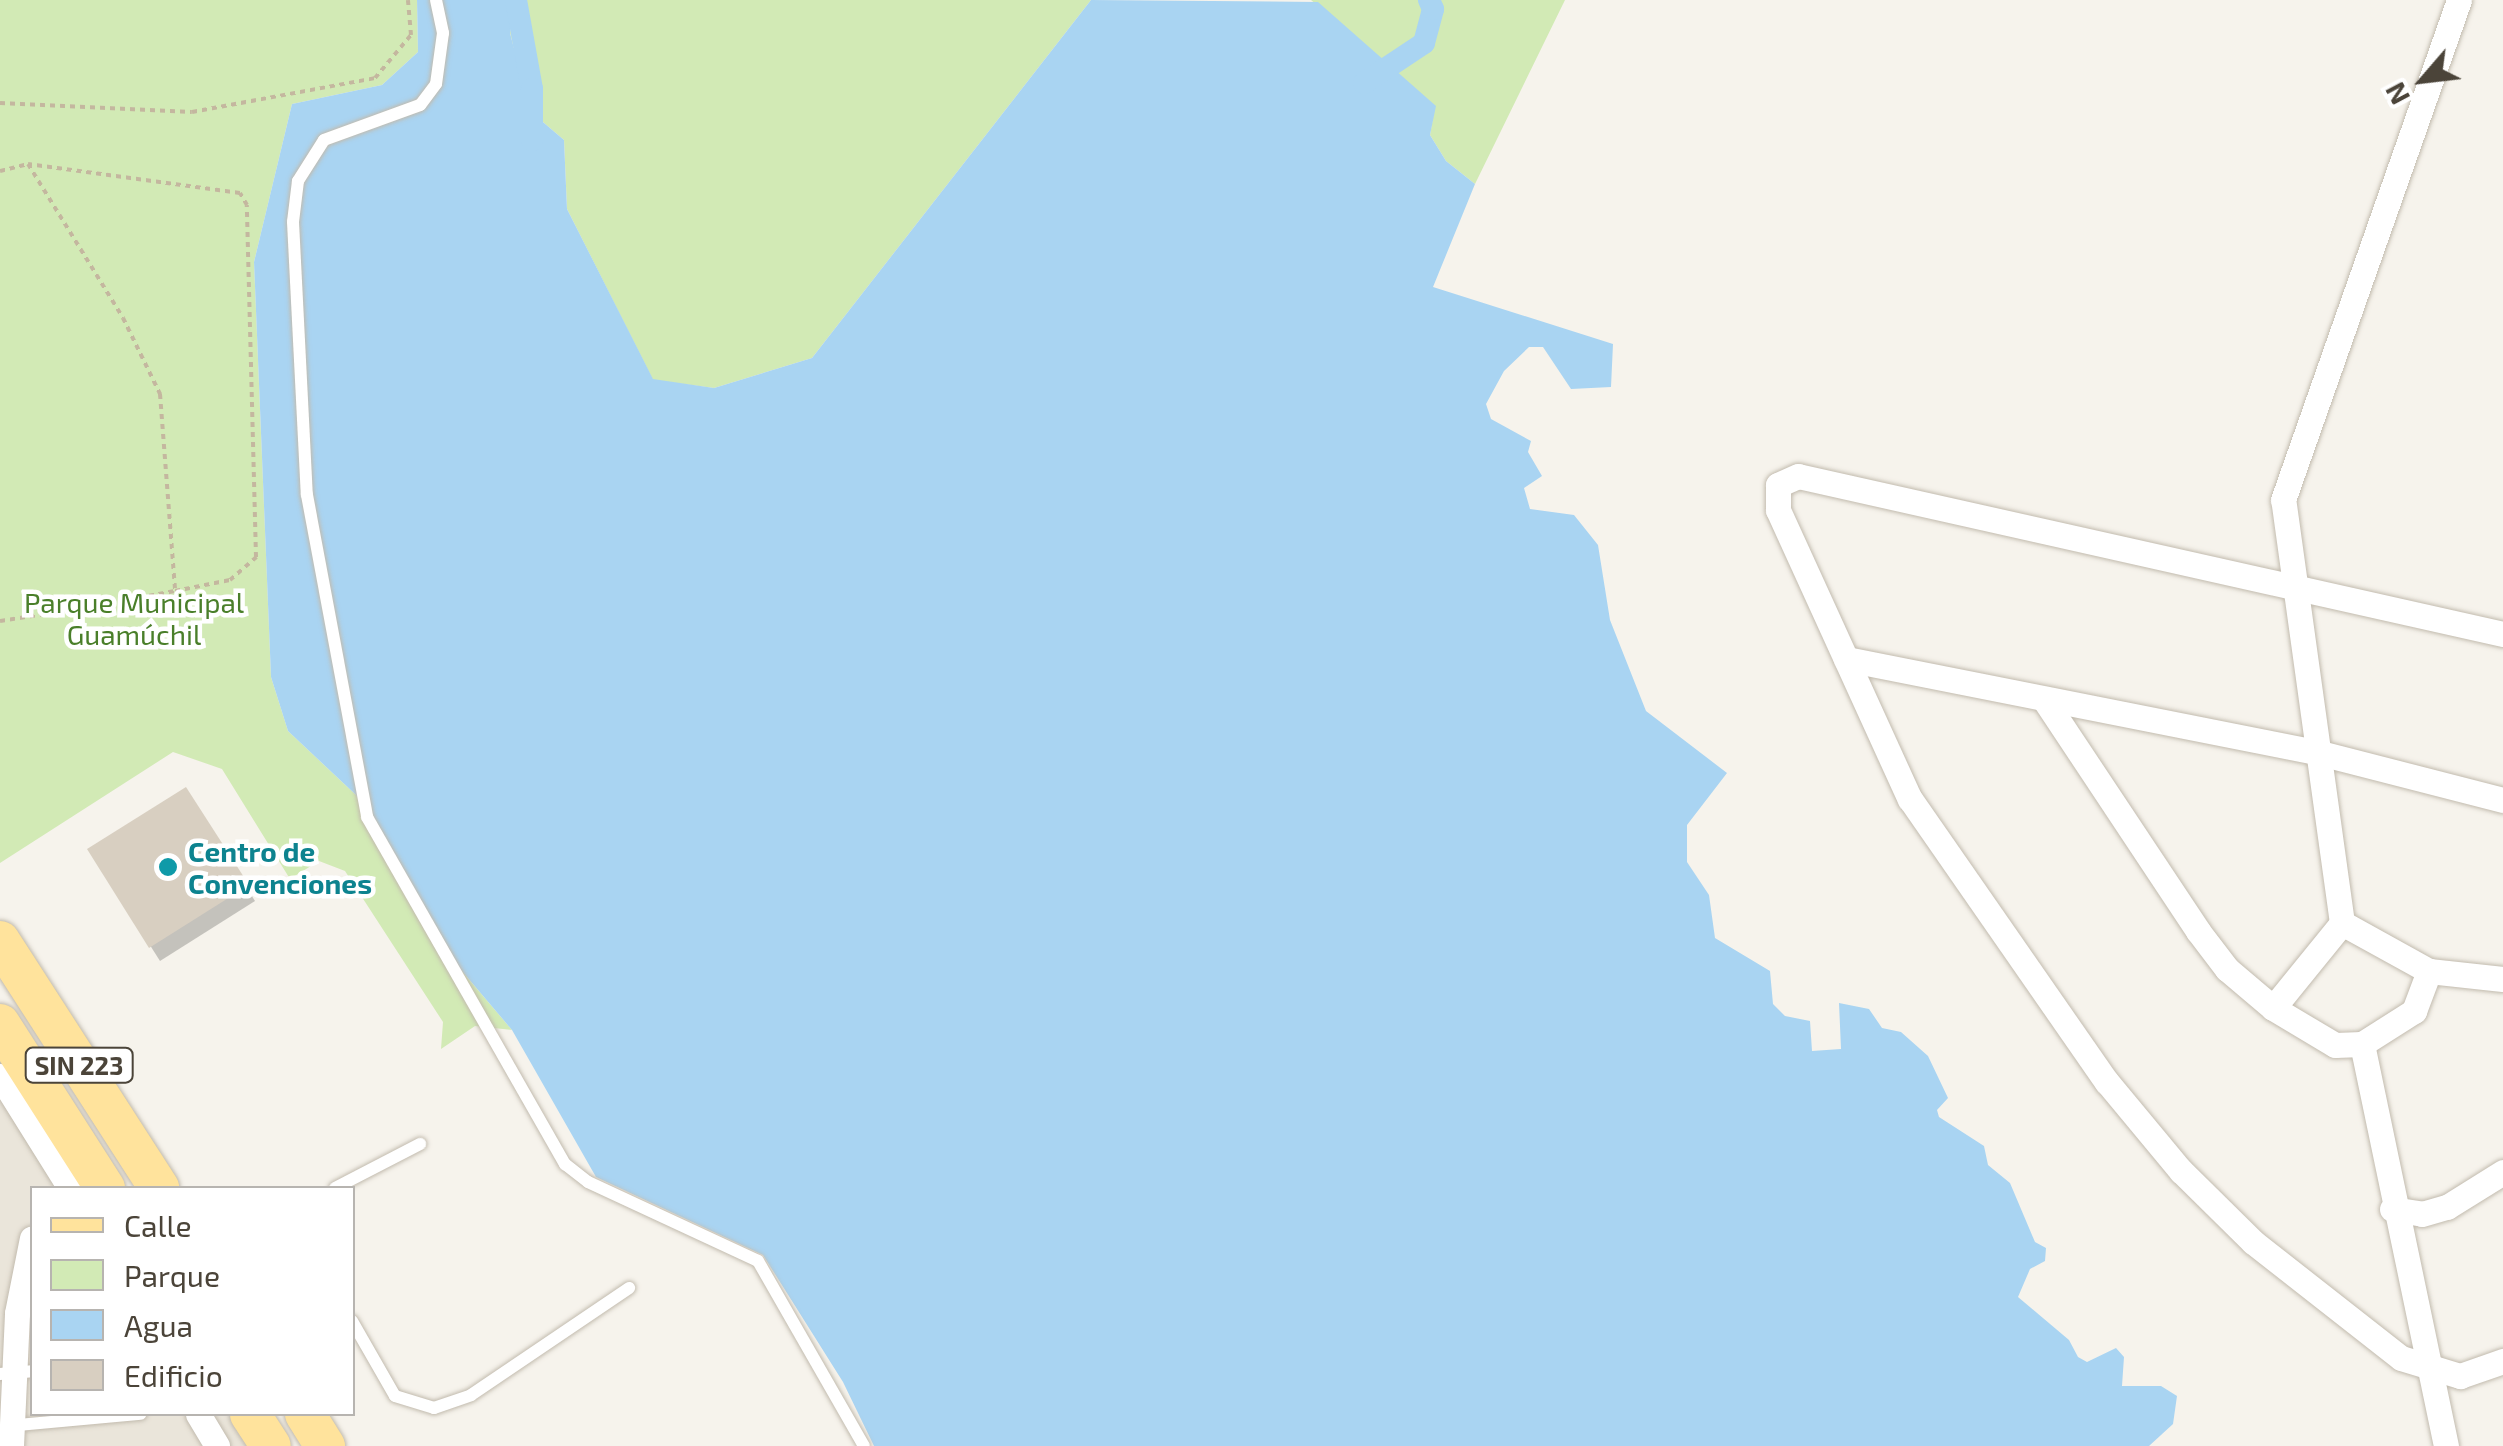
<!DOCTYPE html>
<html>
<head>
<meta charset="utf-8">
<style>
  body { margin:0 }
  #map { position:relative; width:2503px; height:1446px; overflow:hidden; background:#f6f3ec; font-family:"Exo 2",sans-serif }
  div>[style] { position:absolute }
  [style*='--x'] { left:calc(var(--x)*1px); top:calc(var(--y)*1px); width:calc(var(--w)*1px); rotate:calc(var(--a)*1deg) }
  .residential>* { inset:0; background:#eae5da }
  .green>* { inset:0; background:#d2eab5 }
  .water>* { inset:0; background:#a9d4f2 }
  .shadow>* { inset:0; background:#0003 }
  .canal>* { height:22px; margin:-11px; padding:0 11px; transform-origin:11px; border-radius:11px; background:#a9d4f2 }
  .building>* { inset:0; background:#d8cfc1 }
  .path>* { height:4px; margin-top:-2px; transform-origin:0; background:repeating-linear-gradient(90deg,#c4b79f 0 5px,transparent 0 10px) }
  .roads { filter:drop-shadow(0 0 2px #c2bbae) drop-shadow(0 0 2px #c2bbae) }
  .lane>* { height:12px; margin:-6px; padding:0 6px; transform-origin:6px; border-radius:6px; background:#fff }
  .street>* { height:25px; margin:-12.5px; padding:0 12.5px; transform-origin:12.5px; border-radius:12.5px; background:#fff }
  .primary>* { height:40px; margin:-20px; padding:0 20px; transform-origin:20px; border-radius:20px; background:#ffe39c }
  .dots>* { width:28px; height:28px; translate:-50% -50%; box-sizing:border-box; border:5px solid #fff; border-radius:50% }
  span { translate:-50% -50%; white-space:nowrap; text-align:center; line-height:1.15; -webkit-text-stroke:9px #fff; paint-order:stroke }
  .shield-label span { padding:2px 8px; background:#fff; border:2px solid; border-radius:8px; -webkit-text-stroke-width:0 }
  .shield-label { font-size:25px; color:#4b4439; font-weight:700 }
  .park-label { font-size:28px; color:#4a7f2a }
  .culture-label { font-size:28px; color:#0d838f; font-weight:700 }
  .left { translate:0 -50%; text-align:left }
  .legend { position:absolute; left:30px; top:1186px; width:325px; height:230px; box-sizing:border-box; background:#fff; border:2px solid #b7b4b0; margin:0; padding:12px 18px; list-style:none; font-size:30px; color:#4b4439 }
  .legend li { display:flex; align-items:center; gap:20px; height:50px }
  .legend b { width:50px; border:2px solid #b7b4b0 }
  .north { position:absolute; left:2373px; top:30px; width:100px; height:100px; -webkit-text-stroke:8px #fff; paint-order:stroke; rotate:242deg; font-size:28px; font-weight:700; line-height:40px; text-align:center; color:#4b4439 }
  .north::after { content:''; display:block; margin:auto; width:35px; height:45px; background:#4b4439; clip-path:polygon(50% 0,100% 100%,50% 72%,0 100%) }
</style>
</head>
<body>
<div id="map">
  <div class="residential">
    <i style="clip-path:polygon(0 1009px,115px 1188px,32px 1188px,32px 1414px,259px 1414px,280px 1446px,0 1446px)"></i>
  </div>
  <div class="green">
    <i style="clip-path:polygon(0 0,417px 0,418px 52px,382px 85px,292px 104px,254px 262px,271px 677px,288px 731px,356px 795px,456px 964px,512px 1030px,475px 1026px,441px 1049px,443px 1022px,345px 871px,319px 861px,290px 879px,222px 769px,173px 752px,0 863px)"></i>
    <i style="clip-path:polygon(516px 0,1091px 0,812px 358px,714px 388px,653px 380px,567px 209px,564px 140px,530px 111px,510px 33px)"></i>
    <i style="clip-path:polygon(1311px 0,1565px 0,1475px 184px,1446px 161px,1430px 135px,1435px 106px)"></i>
  </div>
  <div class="water">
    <i style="clip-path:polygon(417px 0,516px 0,510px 33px,530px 111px,564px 140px,567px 209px,653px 379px,714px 388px,812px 358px,1091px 0,1318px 2px,1436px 106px,1430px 135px,1446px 161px,1475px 184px,1433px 287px,1613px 344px,1611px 387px,1571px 389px,1543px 347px,1529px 347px,1504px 371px,1486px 404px,1491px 419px,1531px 441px,1528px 452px,1542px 476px,1524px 488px,1530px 509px,1574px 515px,1598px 545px,1610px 620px,1646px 711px,1727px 773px,1687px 825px,1687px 862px,1709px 895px,1715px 938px,1770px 971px,1773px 1004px,1785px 1016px,1810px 1021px,1812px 1051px,1841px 1049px,1839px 1003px,1869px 1009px,1882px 1028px,1901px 1032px,1928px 1056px,1948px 1098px,1937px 1110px,1939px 1117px,1984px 1146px,1988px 1165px,2010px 1183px,2035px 1242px,2046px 1248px,2045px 1261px,2030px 1269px,2018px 1297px,2069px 1340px,2078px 1357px,2087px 1362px,2116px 1348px,2124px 1357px,2122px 1386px,2161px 1386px,2177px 1396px,2173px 1424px,2149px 1446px,874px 1446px,843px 1382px,763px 1255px,596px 1177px,512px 1030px,456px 964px,356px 795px,288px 731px,271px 677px,254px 262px,292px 104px,382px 85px,418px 52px)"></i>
  </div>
  <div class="shadow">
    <i style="clip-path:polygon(185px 790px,255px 901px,160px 961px,99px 865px)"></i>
  </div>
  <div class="canal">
    <i style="--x:516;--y:0;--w:90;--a:79.8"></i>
    <i style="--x:532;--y:89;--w:51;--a:90"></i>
    <i style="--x:1364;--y:83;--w:72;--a:-33.7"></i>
    <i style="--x:1424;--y:43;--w:35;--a:-75"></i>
    <i style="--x:1433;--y:9;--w:10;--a:-114"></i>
  </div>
  <div class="building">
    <i style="clip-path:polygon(186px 787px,249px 885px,149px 948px,87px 849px)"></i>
  </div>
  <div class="path">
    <i style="--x:0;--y:103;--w:192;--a:2.7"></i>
    <i style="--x:192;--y:112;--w:186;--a:-10.5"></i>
    <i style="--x:375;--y:78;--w:56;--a:-50.1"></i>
    <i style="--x:411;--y:35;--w:35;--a:-95"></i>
    <i style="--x:0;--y:171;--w:29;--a:-14"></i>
    <i style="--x:0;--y:621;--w:91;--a:-8.8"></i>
    <i style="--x:90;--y:607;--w:86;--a:-10.7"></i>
    <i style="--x:175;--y:591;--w:56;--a:-11.3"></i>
    <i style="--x:230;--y:580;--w:35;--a:-41"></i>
    <i style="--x:256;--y:557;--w:352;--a:-91.5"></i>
    <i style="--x:247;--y:205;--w:14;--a:-120"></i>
    <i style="--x:240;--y:193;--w:214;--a:-172.2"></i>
    <i style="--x:28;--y:164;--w:181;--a:58.3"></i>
    <i style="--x:123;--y:318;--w:85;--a:64"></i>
    <i style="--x:160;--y:394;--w:198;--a:85.6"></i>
  </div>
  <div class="roads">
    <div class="lane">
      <i style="--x:436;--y:0;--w:34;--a:78"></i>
      <i style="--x:443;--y:33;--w:51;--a:97.8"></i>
      <i style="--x:436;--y:84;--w:26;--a:127"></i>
      <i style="--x:420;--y:105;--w:102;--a:160"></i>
      <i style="--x:324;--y:140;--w:49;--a:122.4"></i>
      <i style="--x:298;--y:181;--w:41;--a:97"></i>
      <i style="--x:293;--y:222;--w:273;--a:87.1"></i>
      <i style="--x:307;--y:495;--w:328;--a:79.4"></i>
      <i style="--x:367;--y:817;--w:400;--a:60.3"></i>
      <i style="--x:565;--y:1164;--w:29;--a:38"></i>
      <i style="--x:588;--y:1182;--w:187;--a:24.9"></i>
      <i style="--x:758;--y:1261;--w:213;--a:60.2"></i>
      <i style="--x:335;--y:1188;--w:96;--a:-27.4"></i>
      <i style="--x:352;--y:1321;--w:86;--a:60.2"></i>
      <i style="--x:395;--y:1396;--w:41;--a:17.1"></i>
      <i style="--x:434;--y:1408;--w:39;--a:-19"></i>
      <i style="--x:471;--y:1395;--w:191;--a:-34.1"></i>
      <i style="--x:0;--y:1374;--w:32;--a:-5"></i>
      <i style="--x:7;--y:1426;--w:134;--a:-5.2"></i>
    </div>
    <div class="street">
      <i style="--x:2503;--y:634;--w:722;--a:-167.37"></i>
      <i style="--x:1798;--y:476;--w:22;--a:156"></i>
      <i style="--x:1778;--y:485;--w:25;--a:90"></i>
      <i style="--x:1778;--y:510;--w:318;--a:65.5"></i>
      <i style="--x:1910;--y:799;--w:345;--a:55.2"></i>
      <i style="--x:2107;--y:1082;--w:116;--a:50.3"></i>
      <i style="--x:2181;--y:1171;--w:101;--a:44.6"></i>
      <i style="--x:2253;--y:1242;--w:188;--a:38.1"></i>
      <i style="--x:2401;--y:1358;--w:62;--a:17"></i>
      <i style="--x:2460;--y:1376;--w:46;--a:-19.2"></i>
      <i style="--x:1846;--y:659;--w:483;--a:11.2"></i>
      <i style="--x:2320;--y:753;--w:189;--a:14.4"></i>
      <i style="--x:2044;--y:699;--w:278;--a:56.4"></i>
      <i style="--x:2198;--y:931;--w:48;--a:52.7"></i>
      <i style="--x:2227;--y:969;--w:60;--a:40.3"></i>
      <i style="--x:2342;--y:923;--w:99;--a:28.9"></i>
      <i style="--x:2429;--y:971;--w:74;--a:6.2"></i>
      <i style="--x:2362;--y:1044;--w:62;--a:-32.4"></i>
      <i style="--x:2414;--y:1011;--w:43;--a:-69.4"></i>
      <i style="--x:0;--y:1076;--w:132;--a:58"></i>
      <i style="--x:2392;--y:1209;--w:30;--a:9"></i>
      <i style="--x:2422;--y:1214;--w:26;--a:-16"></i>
      <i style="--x:2447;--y:1207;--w:66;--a:-32"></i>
      <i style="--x:198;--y:1414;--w:37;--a:59"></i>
      <i style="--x:11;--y:1446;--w:133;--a:-87.4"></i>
      <i style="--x:17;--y:1313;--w:76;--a:-78.7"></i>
      <i style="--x:2446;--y:1446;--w:411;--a:-101.8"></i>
      <i style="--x:2362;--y:1044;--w:27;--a:178"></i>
      <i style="--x:2335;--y:1045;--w:72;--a:-149.2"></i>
      <i style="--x:2273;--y:1008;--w:109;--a:-50.9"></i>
      <i style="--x:2342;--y:923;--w:427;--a:-97.9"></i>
      <i style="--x:2283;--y:500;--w:530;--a:-70.61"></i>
    </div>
    <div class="primary">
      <i style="--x:0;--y:941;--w:294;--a:57.2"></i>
      <i style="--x:0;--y:1024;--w:195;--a:57.4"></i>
      <i style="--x:250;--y:1414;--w:38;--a:57"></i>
      <i style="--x:305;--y:1414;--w:38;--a:58"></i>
    </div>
  </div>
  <div class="dots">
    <i style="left:168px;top:867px;background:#0f9aa8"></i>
  </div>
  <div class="shield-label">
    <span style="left:79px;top:1065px">SIN 223</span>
  </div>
  <div class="park-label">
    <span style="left:134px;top:618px">Parque Municipal<br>Guamúchil</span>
  </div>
  <div class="culture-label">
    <span class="left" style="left:188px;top:867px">Centro de<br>Convenciones</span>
  </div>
  <ul class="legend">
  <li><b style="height:12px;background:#ffe39c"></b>Calle</li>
  <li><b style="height:28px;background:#d2eab5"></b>Parque</li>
  <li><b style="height:28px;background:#a9d4f2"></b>Agua</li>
  <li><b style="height:28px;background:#d8cfc1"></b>Edificio</li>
  </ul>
  <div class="north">N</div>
</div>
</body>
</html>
